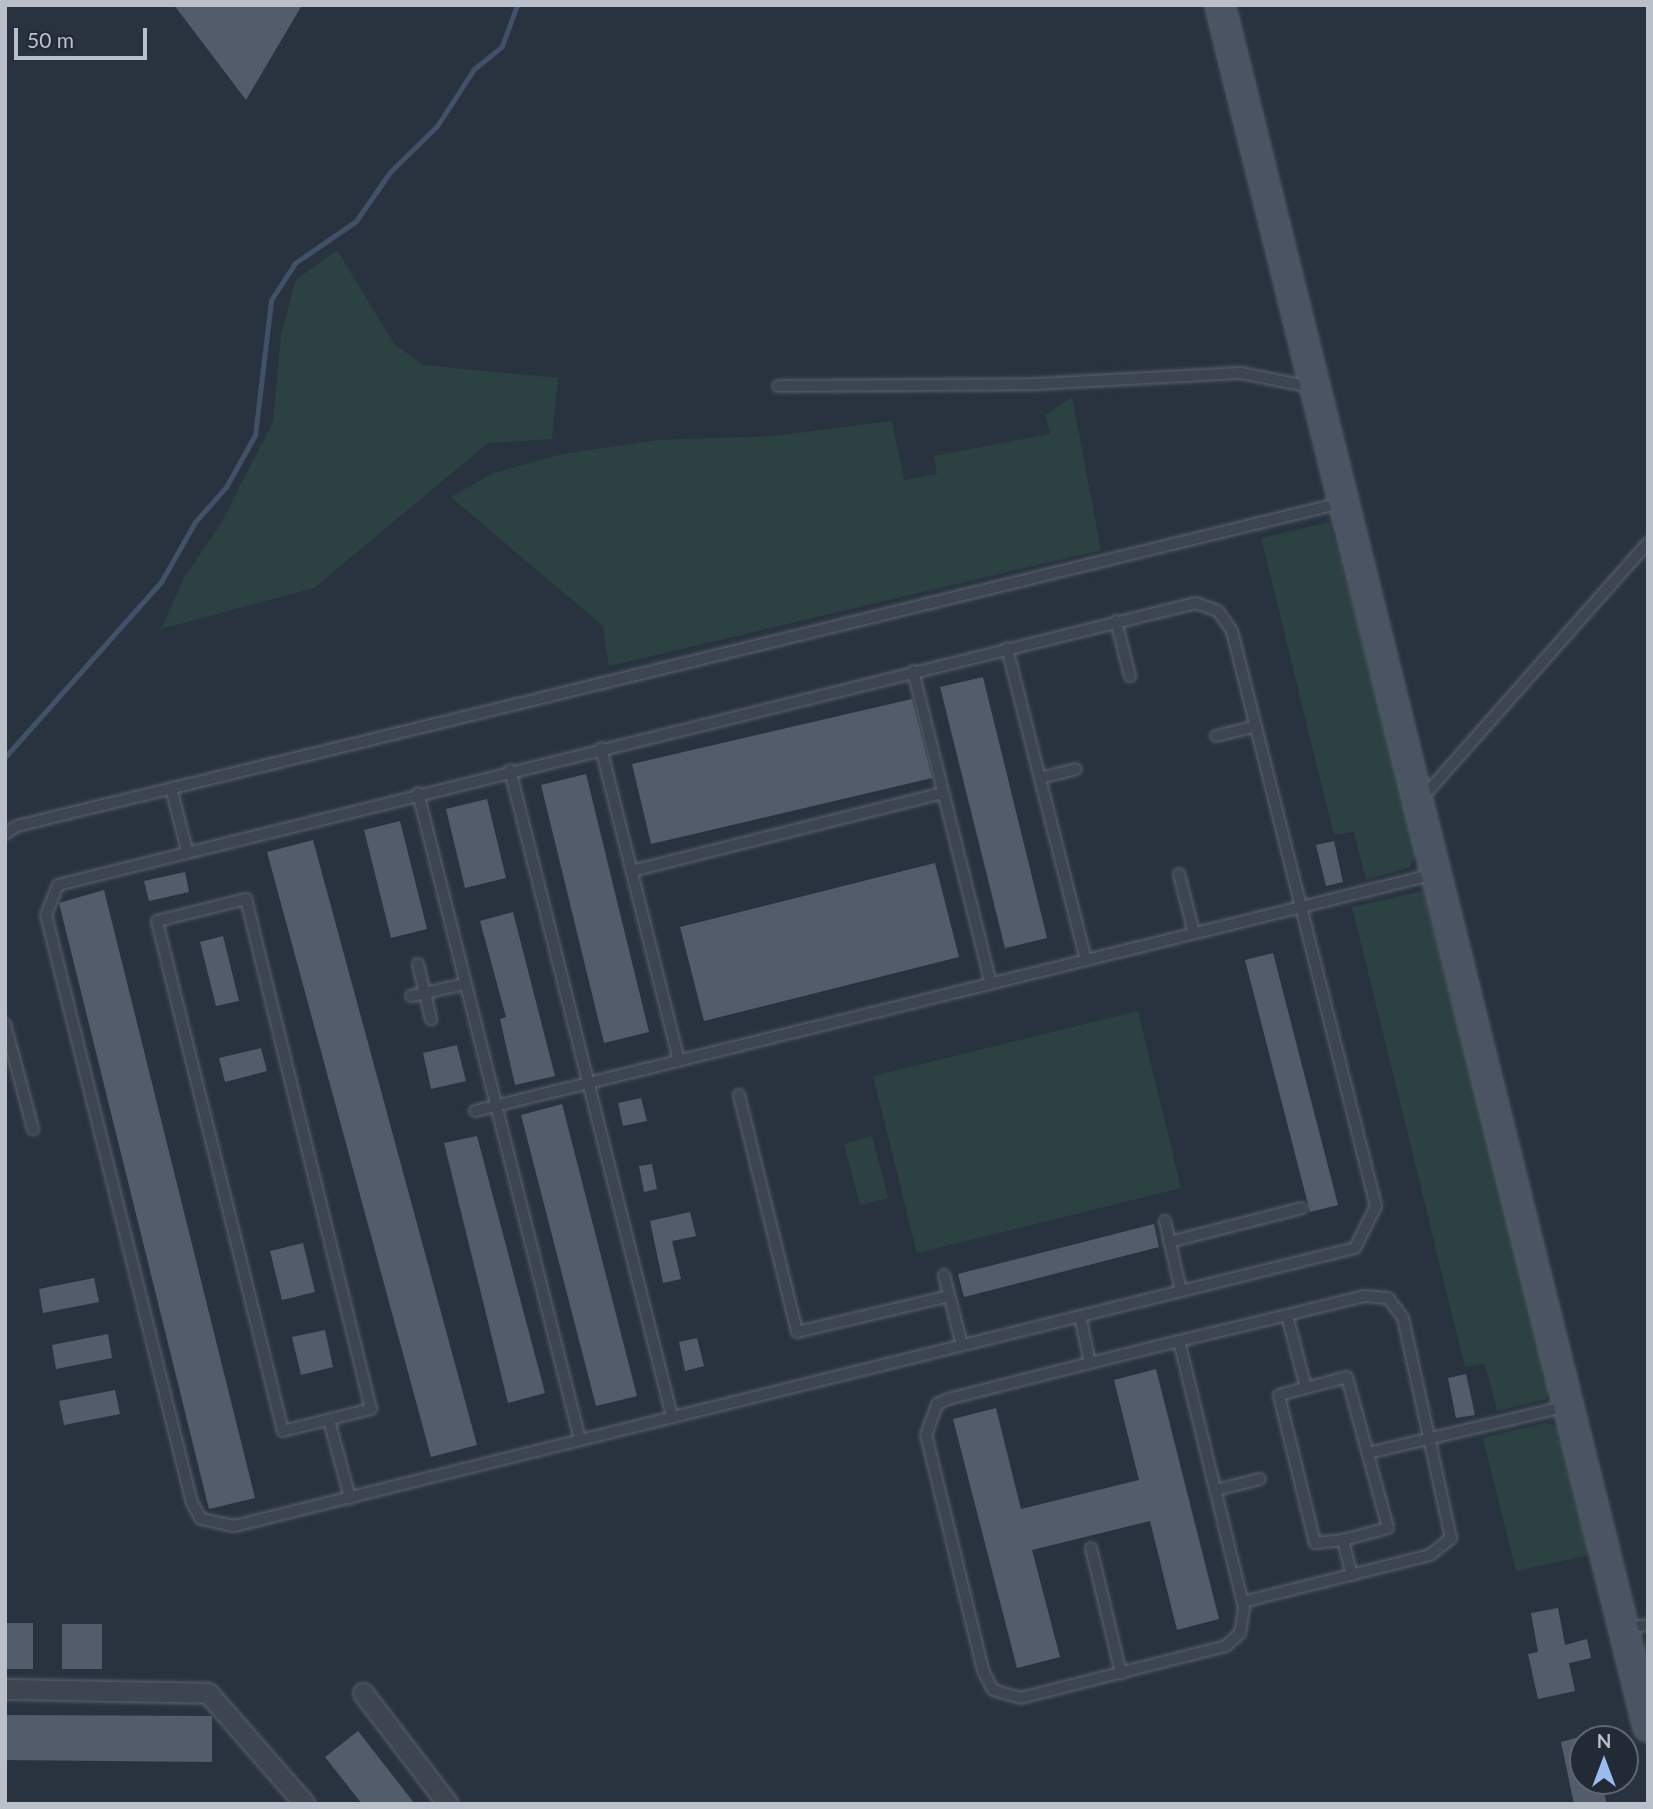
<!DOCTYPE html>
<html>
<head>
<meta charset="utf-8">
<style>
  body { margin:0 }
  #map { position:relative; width:1653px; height:1809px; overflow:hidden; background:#293340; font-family:Lato,sans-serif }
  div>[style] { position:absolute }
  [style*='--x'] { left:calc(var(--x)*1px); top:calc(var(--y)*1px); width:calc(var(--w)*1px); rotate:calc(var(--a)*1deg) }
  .green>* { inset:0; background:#2c4142 }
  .stream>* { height:5px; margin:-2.5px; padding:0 2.5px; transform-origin:2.5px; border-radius:2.5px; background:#405168 }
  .building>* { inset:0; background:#525c6b }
  .roads { filter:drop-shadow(0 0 2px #5b636d) drop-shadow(0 0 2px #5b636d) }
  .lane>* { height:10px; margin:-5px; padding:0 5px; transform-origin:5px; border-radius:5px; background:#3d4550 }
  .street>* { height:19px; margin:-9.5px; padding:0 9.5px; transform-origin:9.5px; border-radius:9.5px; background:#3d4550 }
  .secondary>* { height:28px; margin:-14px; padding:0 14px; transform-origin:14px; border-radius:14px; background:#4b5463 }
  span { translate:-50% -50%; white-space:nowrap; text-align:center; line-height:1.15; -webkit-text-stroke:5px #222a36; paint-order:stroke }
  .frame { position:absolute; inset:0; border:7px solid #bac0ca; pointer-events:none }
  .north { position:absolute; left:1569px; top:1725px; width:70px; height:70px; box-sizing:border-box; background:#222a36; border:2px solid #5f6671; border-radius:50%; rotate:0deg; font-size:19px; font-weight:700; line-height:28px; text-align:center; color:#bac0ca }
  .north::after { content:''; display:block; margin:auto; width:24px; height:32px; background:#9abbf0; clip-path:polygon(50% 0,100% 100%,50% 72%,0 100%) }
  .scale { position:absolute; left:14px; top:28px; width:133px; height:32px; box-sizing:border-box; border:4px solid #bac0ca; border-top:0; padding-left:9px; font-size:21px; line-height:24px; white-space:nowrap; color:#bac0ca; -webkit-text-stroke:5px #222a36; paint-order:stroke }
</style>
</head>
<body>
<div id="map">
  <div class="green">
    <i style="clip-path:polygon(337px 250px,394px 344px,423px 365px,558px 378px,552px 439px,488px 443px,314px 588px,161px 629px,184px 578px,220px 525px,273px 422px,281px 334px,296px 280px)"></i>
    <i style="clip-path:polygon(1072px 397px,1101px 550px,609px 666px,603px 626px,451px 497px,493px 473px,563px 454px,659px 440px,775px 436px,892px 421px,904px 480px,937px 474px,934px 456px,1050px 434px,1046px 415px)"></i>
    <i style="clip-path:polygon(1330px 522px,1418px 852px,1410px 867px,1366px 880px,1354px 832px,1334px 835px,1261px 538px)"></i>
    <i style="clip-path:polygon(1423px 891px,1552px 1385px,1546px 1399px,1497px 1411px,1485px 1364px,1465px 1367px,1352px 907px)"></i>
    <i style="clip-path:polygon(1138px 1011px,1181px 1188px,917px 1253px,873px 1076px)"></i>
    <i style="clip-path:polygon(872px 1136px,888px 1198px,860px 1205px,844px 1144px)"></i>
    <i style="clip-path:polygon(1545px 1423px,1559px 1426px,1594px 1554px,1516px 1571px,1483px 1438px)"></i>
  </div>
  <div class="stream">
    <i style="--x:5;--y:757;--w:234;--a:-48.3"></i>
    <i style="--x:161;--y:582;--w:69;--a:-60.5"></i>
    <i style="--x:195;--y:522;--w:47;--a:-48.5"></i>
    <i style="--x:226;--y:487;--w:60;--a:-60.9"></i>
    <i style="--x:255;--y:435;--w:136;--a:-83.2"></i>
    <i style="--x:271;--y:300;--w:44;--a:-57"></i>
    <i style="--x:295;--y:263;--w:74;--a:-34.5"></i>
    <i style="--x:356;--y:221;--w:60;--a:-55.2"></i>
    <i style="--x:390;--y:172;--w:66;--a:-44.4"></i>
    <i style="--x:437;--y:126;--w:68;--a:-57"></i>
    <i style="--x:474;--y:69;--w:36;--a:-39"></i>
    <i style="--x:502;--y:46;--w:44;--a:-69.9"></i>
  </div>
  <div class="building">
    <i style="clip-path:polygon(174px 5px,302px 5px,246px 100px)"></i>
    <i style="clip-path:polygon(983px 677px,1047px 938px,1005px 948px,940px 687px)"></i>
    <i style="clip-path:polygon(912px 699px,932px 778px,651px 844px,632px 764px)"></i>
    <i style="clip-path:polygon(586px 774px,649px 1032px,604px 1043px,541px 785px)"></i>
    <i style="clip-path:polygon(487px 799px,506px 878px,465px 888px,446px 809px)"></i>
    <i style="clip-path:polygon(400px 821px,427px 929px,391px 938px,364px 830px)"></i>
    <i style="clip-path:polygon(313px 840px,477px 1445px,431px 1457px,267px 852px)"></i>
    <i style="clip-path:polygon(1334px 841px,1343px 882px,1326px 886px,1316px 845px)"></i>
    <i style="clip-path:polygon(935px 863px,959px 957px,704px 1021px,680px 927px)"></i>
    <i style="clip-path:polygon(185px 872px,189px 892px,149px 901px,144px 881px)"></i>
    <i style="clip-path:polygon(104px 890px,255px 1498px,209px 1509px,59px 903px)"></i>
    <i style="clip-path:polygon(513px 912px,555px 1076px,515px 1085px,500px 1019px,506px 1017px,480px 921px)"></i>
    <i style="clip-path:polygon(223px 936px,239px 1001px,216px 1006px,200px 942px)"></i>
    <i style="clip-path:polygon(1273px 953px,1338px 1205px,1310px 1212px,1245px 960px)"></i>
    <i style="clip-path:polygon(457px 1045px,466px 1081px,431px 1089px,423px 1053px)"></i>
    <i style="clip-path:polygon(261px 1048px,267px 1071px,225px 1082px,219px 1058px)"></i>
    <i style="clip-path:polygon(641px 1098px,647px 1121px,623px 1126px,618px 1103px)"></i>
    <i style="clip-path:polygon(562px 1104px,637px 1396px,596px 1406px,521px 1115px)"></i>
    <i style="clip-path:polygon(477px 1136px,545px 1393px,508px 1403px,444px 1143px)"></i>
    <i style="clip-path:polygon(652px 1164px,657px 1189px,644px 1192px,639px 1166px)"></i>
    <i style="clip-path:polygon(690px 1212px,696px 1236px,672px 1241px,681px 1279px,663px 1283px,650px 1221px)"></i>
    <i style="clip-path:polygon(1154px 1224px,1159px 1247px,964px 1297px,958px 1274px)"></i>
    <i style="clip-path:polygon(303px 1243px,315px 1292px,282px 1300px,270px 1251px)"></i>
    <i style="clip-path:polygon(94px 1278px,99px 1302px,43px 1313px,39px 1289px)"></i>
    <i style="clip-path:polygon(325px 1330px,333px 1367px,301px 1375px,292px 1337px)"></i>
    <i style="clip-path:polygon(108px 1334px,112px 1358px,56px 1369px,52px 1345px)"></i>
    <i style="clip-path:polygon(697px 1338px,704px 1366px,685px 1371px,679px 1342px)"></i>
    <i style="clip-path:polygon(1156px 1369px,1219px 1619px,1177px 1630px,1150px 1521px,1032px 1550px,1060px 1657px,1017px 1668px,953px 1419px,996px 1408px,1021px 1509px,1139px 1480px,1114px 1380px)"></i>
    <i style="clip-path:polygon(1466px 1374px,1475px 1415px,1456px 1418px,1448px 1378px)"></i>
    <i style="clip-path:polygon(115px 1390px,120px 1414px,64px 1425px,59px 1401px)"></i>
    <i style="clip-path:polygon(1558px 1608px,1565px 1645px,1587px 1639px,1591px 1658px,1569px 1663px,1575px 1691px,1538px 1699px,1528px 1654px,1538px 1652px,1531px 1613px)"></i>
    <i style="clip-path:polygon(5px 1623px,33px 1623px,33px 1669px,5px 1669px)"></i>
    <i style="clip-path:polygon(62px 1624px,102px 1624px,102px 1669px,62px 1669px)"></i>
    <i style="clip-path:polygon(5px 1715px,212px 1716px,212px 1762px,5px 1760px)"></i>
    <i style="clip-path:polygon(358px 1731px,415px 1804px,362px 1804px,325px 1757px)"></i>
    <i style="clip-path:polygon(1583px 1736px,1583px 1781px,1601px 1781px,1607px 1804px,1574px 1804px,1561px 1742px)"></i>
  </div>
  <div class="roads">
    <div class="lane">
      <i style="--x:778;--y:386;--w:258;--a:-0.4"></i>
      <i style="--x:1036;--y:384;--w:205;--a:-3.1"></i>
      <i style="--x:1241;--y:373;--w:71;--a:11.3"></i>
      <i style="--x:1196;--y:603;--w:23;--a:20"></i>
      <i style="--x:1218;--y:611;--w:24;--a:55"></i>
      <i style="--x:1232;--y:631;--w:593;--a:75.94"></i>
      <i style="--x:1376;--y:1206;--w:47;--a:116.6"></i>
      <i style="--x:1355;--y:1248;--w:1155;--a:166.07"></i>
      <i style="--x:234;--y:1526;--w:34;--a:-168"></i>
      <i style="--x:201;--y:1519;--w:18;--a:-119"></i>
      <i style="--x:192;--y:1503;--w:606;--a:-103.94"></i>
      <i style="--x:46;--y:915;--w:32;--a:-68"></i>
      <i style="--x:58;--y:885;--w:1172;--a:-13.92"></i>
      <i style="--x:1116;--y:621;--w:57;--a:75.7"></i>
      <i style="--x:1007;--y:648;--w:322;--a:75.8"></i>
      <i style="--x:913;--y:671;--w:322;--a:76"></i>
      <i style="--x:1216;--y:736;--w:41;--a:-14"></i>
      <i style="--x:601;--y:748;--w:322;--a:76"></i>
      <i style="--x:510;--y:770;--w:667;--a:75.94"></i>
      <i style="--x:1040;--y:778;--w:37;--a:-14"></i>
      <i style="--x:171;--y:788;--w:64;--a:75.5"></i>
      <i style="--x:418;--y:793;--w:667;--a:75.94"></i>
      <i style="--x:1423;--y:797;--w:339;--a:-48.5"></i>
      <i style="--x:5;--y:834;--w:14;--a:-34"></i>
      <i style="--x:17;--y:826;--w:1363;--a:-13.71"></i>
      <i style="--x:632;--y:871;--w:321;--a:-14.1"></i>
      <i style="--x:1179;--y:874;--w:61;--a:75.7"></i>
      <i style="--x:246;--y:899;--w:525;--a:76.23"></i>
      <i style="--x:371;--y:1409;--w:91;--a:166"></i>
      <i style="--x:283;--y:1431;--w:525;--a:-103.88"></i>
      <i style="--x:157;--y:921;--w:92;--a:-13.9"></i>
      <i style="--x:418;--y:964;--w:57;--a:76.7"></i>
      <i style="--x:411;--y:996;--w:55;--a:-12.5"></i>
      <i style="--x:5;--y:1024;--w:109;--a:75.1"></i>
      <i style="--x:739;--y:1095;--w:244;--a:76.2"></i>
      <i style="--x:797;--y:1332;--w:156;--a:-13.3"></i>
      <i style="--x:475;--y:1111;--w:989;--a:-13.87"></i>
      <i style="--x:1165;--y:1221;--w:72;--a:77.1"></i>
      <i style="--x:1169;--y:1242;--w:137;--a:-14.3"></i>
      <i style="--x:944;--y:1275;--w:72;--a:75.6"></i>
      <i style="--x:1287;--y:1315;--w:75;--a:75.4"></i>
      <i style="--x:1080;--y:1316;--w:48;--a:78"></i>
      <i style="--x:1179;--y:1341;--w:275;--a:76.3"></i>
      <i style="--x:1244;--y:1608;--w:25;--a:99"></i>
      <i style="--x:1240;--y:1633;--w:19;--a:137"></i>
      <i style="--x:1226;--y:1646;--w:211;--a:165.8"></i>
      <i style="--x:1021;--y:1698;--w:29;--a:-164"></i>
      <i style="--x:993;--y:1690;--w:22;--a:-117"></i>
      <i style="--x:983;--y:1670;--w:242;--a:-103.6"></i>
      <i style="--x:926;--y:1435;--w:33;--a:-70"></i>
      <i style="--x:937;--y:1404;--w:12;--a:-24"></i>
      <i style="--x:948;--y:1399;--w:146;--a:-14.2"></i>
      <i style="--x:1090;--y:1363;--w:92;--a:-13.9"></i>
      <i style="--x:1179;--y:1341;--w:111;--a:-13.5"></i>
      <i style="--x:1287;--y:1315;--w:79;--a:-13.9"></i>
      <i style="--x:1364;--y:1296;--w:24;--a:5"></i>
      <i style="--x:1388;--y:1298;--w:25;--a:53"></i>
      <i style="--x:1403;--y:1318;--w:225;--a:77.7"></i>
      <i style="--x:1451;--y:1538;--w:27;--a:141"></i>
      <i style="--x:1430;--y:1555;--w:193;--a:165.9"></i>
      <i style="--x:329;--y:1420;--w:81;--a:74.9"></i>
      <i style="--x:1368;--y:1453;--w:201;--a:-13.2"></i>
      <i style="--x:1216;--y:1490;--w:45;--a:-14"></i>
      <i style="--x:1343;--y:1540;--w:28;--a:174"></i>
      <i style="--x:1315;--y:1543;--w:152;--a:-103.7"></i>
      <i style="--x:1279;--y:1395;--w:70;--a:-14.8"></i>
      <i style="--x:1347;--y:1377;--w:156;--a:74.8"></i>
      <i style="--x:1388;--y:1528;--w:47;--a:165.1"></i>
      <i style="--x:1343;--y:1540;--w:36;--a:76"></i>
      <i style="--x:1091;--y:1548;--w:129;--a:76.5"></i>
      <i style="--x:1628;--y:1628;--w:20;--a:-9"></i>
    </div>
    <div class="street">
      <i style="--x:5;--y:1689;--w:203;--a:1.1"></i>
      <i style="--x:208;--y:1693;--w:147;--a:48.9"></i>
      <i style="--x:363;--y:1693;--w:140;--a:52.6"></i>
    </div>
    <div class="secondary">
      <i style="--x:1220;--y:5;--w:1774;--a:76.04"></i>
    </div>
  </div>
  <div class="frame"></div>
  <div class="north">N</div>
  <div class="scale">50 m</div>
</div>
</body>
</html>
